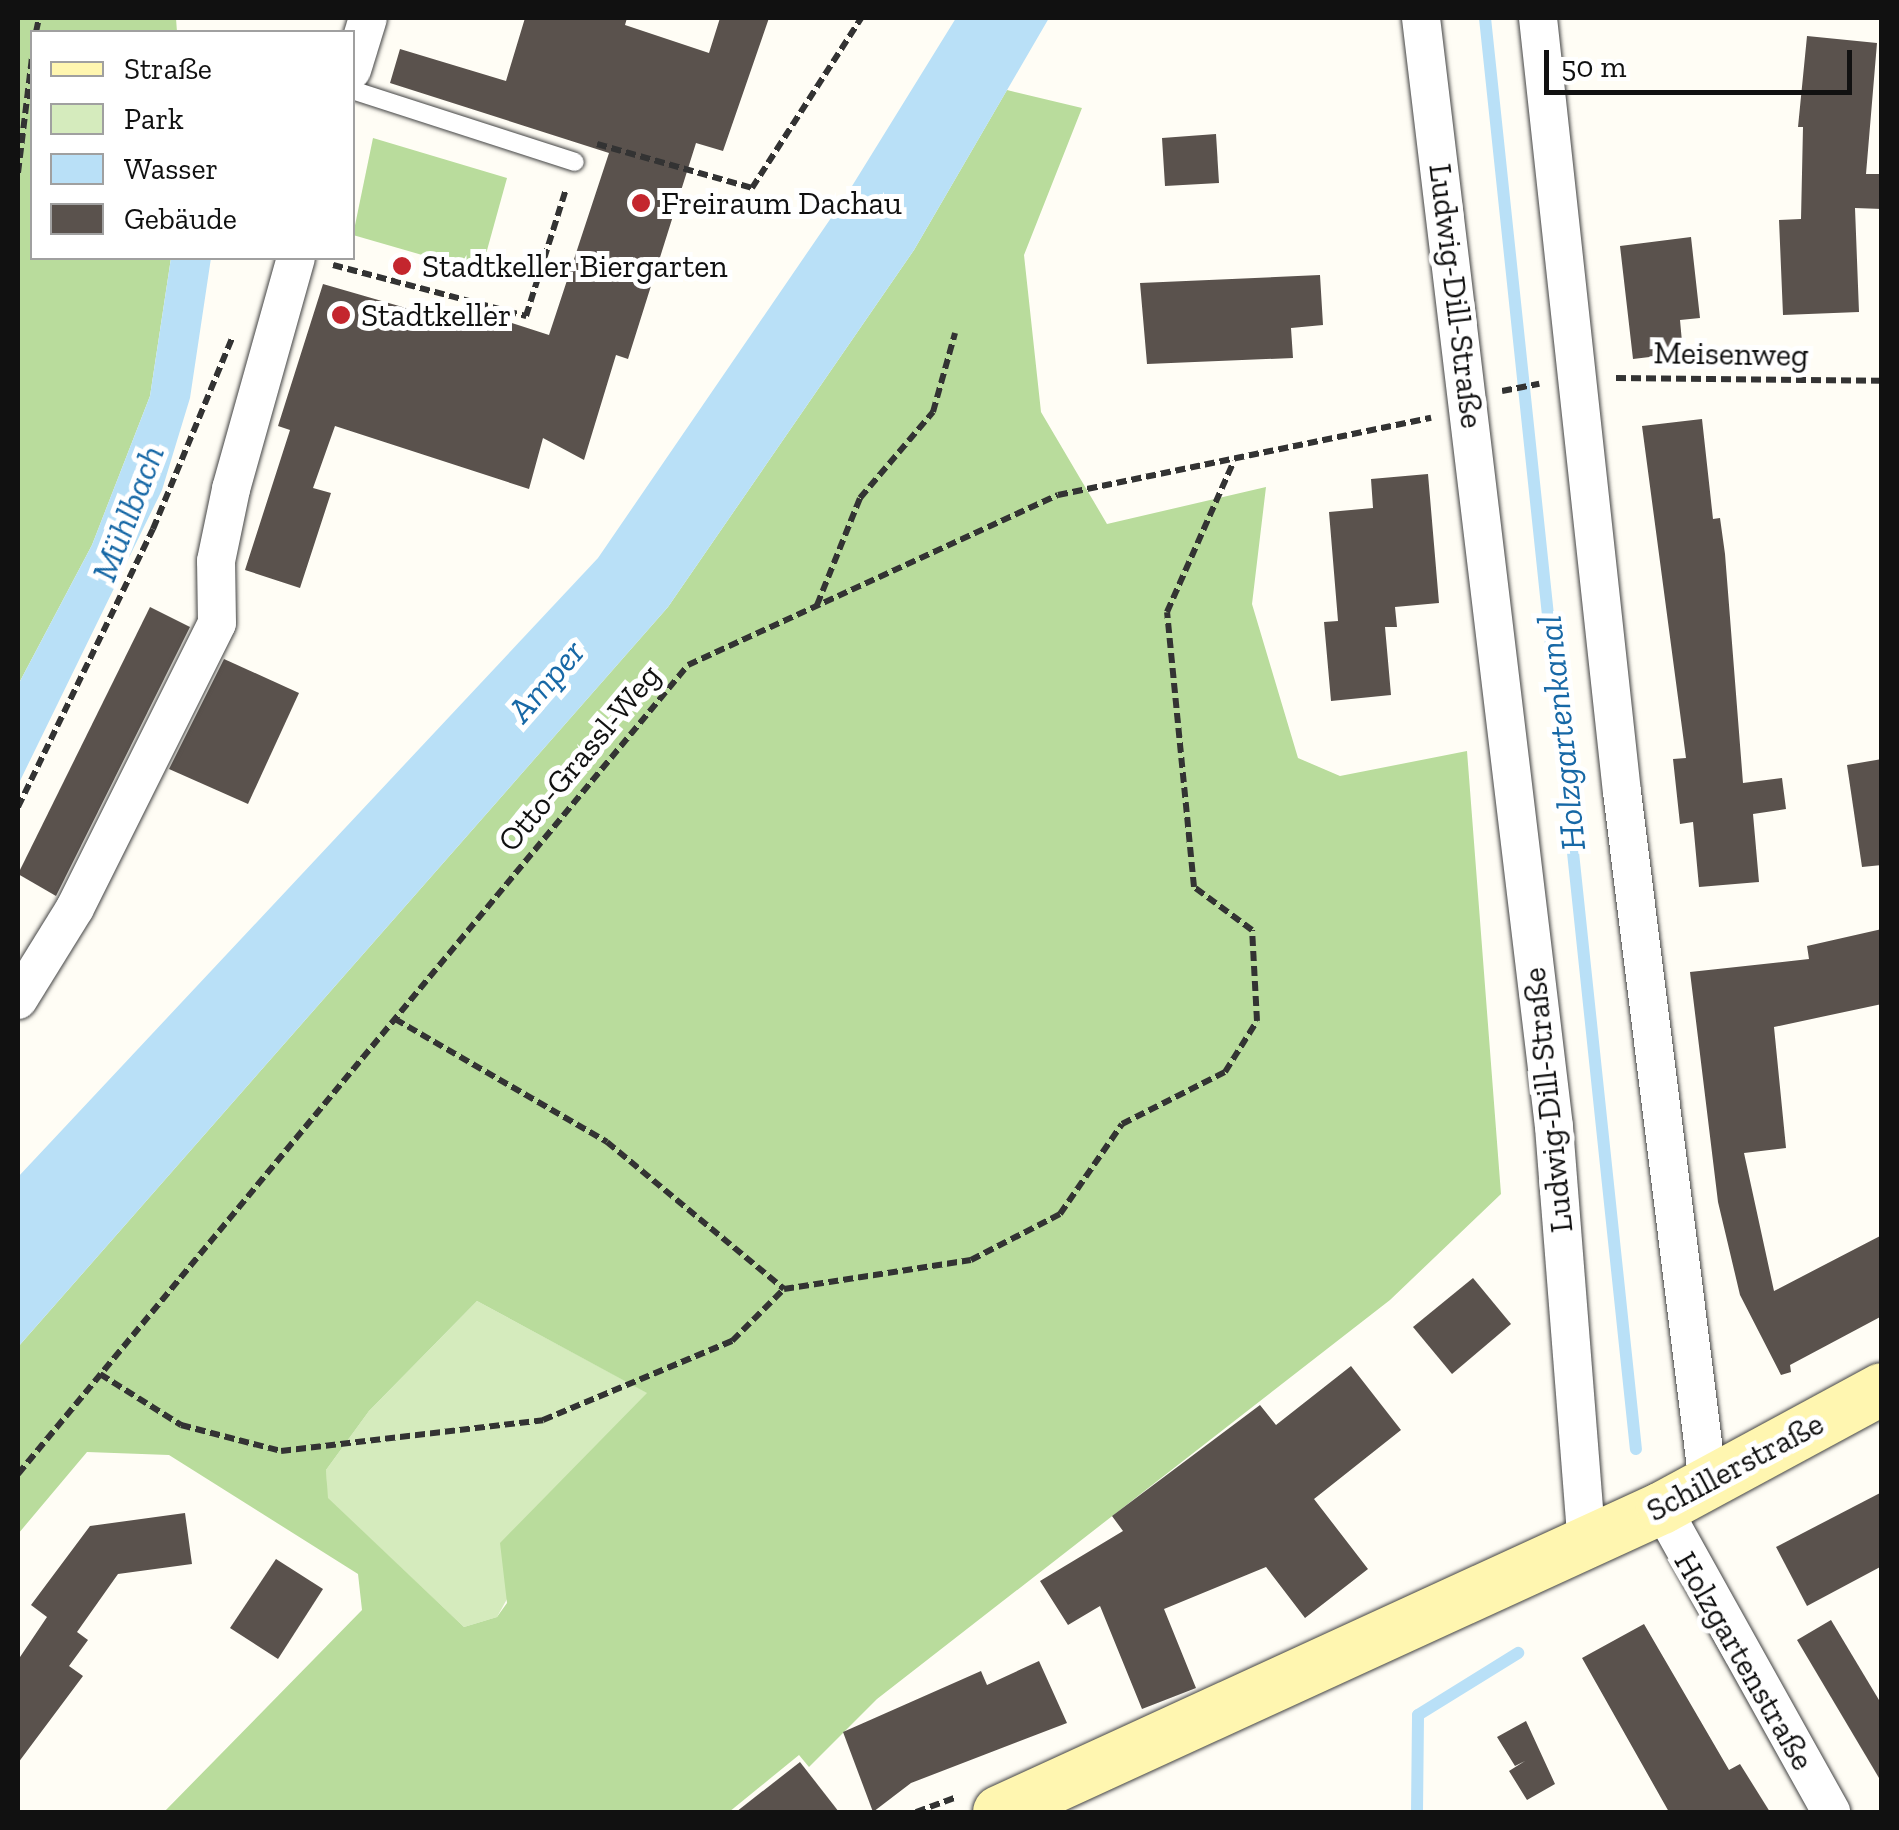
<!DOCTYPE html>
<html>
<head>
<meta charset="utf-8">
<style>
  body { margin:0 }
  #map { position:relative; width:1899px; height:1830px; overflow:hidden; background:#fffdf5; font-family:"Zilla Slab",serif }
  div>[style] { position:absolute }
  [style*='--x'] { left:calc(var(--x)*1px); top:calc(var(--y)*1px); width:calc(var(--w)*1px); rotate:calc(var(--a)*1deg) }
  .green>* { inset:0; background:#d5ebbd }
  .forest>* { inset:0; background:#b9dc9c }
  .water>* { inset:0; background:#b9e0f7 }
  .stream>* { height:12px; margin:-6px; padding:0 6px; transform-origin:6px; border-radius:6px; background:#b9e0f7 }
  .building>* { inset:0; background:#5a524d }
  .path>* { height:6px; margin-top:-3px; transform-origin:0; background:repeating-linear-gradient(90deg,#333 0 10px,transparent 0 15px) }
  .roads { filter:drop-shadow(0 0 2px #444) drop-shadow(0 0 2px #444) }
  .lane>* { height:18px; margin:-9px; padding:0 9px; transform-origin:9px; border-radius:9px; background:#fff }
  .street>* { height:38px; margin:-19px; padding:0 19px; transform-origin:19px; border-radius:19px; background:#fff }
  .secondary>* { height:52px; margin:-26px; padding:0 26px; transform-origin:26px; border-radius:26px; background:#fff6b0 }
  .dots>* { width:28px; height:28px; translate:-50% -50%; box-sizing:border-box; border:5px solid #fff; border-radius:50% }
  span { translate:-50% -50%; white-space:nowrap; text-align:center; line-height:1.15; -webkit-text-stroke:10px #fff; paint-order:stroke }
  .poi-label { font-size:32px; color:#111 }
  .left { translate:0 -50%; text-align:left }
  .street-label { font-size:32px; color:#111 }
  .water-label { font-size:35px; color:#1768a6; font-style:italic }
  .frame { position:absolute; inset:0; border:20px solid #111; pointer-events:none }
  .legend { position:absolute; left:30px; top:30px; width:325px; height:230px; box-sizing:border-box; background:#fff; border:2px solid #a0a0a0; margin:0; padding:12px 18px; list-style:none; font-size:30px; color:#111 }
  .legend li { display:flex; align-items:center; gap:20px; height:50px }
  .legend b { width:50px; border:2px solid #a0a0a0 }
  .scale { position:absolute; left:1544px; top:50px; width:308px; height:45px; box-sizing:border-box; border:5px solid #111; border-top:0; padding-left:12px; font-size:30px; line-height:35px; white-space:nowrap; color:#111; -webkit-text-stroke:8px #fff; paint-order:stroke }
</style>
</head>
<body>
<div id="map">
  <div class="green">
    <i style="clip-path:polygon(477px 1301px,648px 1393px,583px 1463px,497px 1617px,464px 1627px,327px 1498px,326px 1470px,369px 1411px)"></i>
  </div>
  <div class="forest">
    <i style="clip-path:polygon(18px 18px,176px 18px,177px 32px,32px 32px,32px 258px,171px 258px,150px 396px,92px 545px,18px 685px)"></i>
    <i style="clip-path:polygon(evenodd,1007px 90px,1082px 108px,1024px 255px,1041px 412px,1107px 524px,1266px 487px,1252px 604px,1298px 758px,1340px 776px,1467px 751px,1501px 1194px,1390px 1300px,877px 1699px,809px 1767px,799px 1755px,729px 1812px,164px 1812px,362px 1610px,358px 1574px,169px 1455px,87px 1452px,18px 1534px,18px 1347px,668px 607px,914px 250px,1007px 90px,477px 1301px,647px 1393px,500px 1543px,507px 1603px,497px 1617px,464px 1627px,328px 1498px,326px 1470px,369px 1411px,477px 1301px)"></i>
    <i style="clip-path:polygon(373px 138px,507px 178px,481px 272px,353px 235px)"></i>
  </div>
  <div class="water">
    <i style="clip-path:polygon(956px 18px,1049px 18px,914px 250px,668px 607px,18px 1347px,18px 1177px,598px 558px,844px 199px)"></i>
    <i style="clip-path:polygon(171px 258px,211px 258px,190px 398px,162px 490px,18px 785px,18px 685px,92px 545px,150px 396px)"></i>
  </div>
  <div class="stream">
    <i style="--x:1485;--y:18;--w:1439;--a:83.98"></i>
    <i style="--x:1417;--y:1812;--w:97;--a:-89.4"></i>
    <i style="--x:1418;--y:1715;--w:118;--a:-31.8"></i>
  </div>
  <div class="building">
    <i style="clip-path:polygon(525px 18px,627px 18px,625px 25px,709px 53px,720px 18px,769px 18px,723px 151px,696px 143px,628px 359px,616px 355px,584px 460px,543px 438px,529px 489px,335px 426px,313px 488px,331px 493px,300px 588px,245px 570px,290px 430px,278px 426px,323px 284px,482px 330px,487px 315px,549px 335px,609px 153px,390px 83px,400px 49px,506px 81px)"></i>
    <i style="clip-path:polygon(1807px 36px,1877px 43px,1866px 174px,1882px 174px,1882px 209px,1855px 208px,1859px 312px,1783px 315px,1779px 220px,1801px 219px,1803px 127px,1798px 127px)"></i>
    <i style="clip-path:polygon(1216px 134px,1219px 183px,1165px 186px,1162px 138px)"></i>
    <i style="clip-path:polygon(1691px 237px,1700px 318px,1680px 320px,1683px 353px,1633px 359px,1620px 246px)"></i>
    <i style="clip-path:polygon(1320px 275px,1323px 325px,1291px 328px,1293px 358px,1147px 364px,1140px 283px)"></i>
    <i style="clip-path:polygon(1702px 419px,1713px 519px,1720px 518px,1725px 554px,1743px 783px,1782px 778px,1786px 809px,1753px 814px,1759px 882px,1699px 887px,1693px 822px,1680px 824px,1673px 759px,1686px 758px,1642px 426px)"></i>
    <i style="clip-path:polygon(1428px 474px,1439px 603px,1395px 607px,1397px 627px,1385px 627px,1391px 695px,1331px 701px,1324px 622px,1338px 621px,1329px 512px,1373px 508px,1371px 479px)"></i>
    <i style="clip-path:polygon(150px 607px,190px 627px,56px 896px,18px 874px)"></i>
    <i style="clip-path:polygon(224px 659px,299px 693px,248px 804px,169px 769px)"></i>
    <i style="clip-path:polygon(1882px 759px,1882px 865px,1862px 867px,1847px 765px)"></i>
    <i style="clip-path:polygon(1882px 929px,1882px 1004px,1774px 1027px,1786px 1148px,1744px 1153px,1774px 1291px,1882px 1235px,1882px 1316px,1790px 1365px,1791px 1372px,1781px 1375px,1740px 1295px,1718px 1202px,1690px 972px,1809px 959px,1807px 946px)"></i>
    <i style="clip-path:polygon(1473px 1278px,1511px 1324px,1452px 1374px,1413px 1327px)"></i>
    <i style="clip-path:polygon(1351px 1366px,1401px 1430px,1314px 1499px,1368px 1569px,1305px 1618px,1266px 1567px,1164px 1609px,1196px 1688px,1142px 1709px,1100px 1606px,1068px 1625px,1040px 1581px,1123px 1531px,1112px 1516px,1260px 1405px,1276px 1425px)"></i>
    <i style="clip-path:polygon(1882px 1492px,1882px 1566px,1807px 1606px,1776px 1547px)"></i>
    <i style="clip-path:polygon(185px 1513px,192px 1564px,118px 1574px,77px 1632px,88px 1640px,69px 1666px,83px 1676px,18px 1763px,18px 1660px,47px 1617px,31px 1605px,90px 1526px)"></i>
    <i style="clip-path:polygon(276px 1559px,323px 1589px,278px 1659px,230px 1628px)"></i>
    <i style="clip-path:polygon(1831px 1620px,1882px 1705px,1882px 1783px,1797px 1640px)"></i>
    <i style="clip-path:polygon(1644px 1624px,1729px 1770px,1740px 1764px,1770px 1812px,1669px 1812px,1582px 1658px)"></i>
    <i style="clip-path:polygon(1039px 1661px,1067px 1723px,911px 1783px,873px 1812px,843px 1732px,981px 1671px,987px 1685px)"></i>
    <i style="clip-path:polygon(1526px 1721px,1555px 1784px,1527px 1800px,1509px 1771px,1525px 1761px,1515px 1766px,1497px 1737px)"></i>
    <i style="clip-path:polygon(800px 1762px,839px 1812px,736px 1812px)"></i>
  </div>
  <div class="path">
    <i style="--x:36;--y:32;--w:14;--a:-78"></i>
    <i style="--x:597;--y:144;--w:161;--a:15.8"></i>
    <i style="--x:752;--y:188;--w:202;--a:-57.3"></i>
    <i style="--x:18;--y:173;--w:117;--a:-83.1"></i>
    <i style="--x:333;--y:265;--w:200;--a:14.8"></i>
    <i style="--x:526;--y:316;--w:133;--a:-72.5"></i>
    <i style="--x:1616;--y:378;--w:266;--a:0.6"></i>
    <i style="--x:1502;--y:391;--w:38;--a:-11"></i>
    <i style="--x:817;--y:605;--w:115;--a:-68.1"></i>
    <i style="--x:860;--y:498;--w:113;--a:-49.7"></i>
    <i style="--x:933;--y:412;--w:82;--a:-74.4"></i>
    <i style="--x:18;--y:807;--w:309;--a:-64.1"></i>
    <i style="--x:153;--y:529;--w:209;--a:-67.5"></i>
    <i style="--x:395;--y:1019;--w:245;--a:30.1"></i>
    <i style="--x:607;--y:1142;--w:230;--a:39.7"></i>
    <i style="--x:784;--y:1289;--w:189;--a:-8.8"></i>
    <i style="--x:971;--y:1260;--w:100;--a:-27.3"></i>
    <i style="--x:1060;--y:1214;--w:109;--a:-55.4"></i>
    <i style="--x:1122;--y:1124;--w:115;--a:-26.8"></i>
    <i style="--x:1225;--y:1072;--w:60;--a:-57.9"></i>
    <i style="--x:1257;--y:1021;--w:91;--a:-93.1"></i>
    <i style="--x:1252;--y:930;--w:72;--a:-143.4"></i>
    <i style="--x:1194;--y:887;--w:276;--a:-95.6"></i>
    <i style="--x:1167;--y:612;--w:165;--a:-66.1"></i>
    <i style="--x:100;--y:1374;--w:96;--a:32.2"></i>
    <i style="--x:181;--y:1425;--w:103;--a:14.6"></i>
    <i style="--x:281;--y:1451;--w:264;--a:-6.7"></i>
    <i style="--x:543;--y:1420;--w:205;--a:-22.7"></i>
    <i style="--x:732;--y:1341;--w:74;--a:-45"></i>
    <i style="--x:18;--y:1474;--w:1050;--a:-50.37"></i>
    <i style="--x:688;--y:665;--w:407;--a:-24.7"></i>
    <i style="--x:1058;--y:495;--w:381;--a:-11.7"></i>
    <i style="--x:916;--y:1812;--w:44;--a:-20.1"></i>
  </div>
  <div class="roads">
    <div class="lane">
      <i style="--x:352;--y:90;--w:234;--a:17.9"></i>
    </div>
    <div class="street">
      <i style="--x:1421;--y:18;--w:1117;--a:83.16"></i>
      <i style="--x:1554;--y:1127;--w:416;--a:85.5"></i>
      <i style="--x:1538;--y:18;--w:779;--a:83.81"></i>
      <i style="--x:1622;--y:792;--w:696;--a:82.91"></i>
      <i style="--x:352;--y:70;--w:54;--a:-72.9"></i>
      <i style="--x:18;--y:1000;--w:108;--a:-58.2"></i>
      <i style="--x:75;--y:908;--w:318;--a:-63.5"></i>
      <i style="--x:217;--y:623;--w:62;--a:-90.9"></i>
      <i style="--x:216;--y:561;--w:74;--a:-78.2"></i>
      <i style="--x:231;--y:489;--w:240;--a:-74.3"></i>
      <i style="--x:1662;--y:1508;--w:348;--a:60.9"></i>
    </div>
    <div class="secondary">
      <i style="--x:999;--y:1812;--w:729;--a:-24.63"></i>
      <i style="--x:1662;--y:1508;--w:250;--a:-28.4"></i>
    </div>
  </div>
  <div class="dots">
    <i style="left:641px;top:203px;background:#c4262e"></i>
    <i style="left:402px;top:266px;background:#c4262e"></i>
    <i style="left:341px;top:315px;background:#c4262e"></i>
  </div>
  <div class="poi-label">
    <span class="left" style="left:661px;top:203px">Freiraum Dachau</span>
    <span class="left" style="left:422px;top:266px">Stadtkeller Biergarten</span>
    <span class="left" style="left:361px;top:315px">Stadtkeller</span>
  </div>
  <div class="street-label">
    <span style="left:1456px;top:296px;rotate:83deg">Ludwig-Dill-Straße</span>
    <span style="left:1731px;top:354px;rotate:1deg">Meisenweg</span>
    <span style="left:579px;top:758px;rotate:-50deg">Otto-Grassl-Weg</span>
    <span style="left:1548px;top:1100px;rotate:-96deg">Ludwig-Dill-Straße</span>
    <span style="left:1735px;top:1467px;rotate:-28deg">Schillerstraße</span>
    <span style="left:1744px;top:1661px;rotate:60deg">Holzgartenstraße</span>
  </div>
  <div class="water-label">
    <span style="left:128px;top:513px;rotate:-69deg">Mühlbach</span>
    <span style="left:546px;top:681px;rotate:-49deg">Amper</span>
    <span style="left:1561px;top:733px;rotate:-96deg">Holzgartenkanal</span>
  </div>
  <div class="frame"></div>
  <ul class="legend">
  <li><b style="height:12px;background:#fff6b0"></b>Straße</li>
  <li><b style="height:28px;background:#d5ebbd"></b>Park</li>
  <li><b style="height:28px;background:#b9e0f7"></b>Wasser</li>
  <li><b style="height:28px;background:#5a524d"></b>Gebäude</li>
  </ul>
  <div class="scale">50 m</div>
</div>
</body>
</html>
